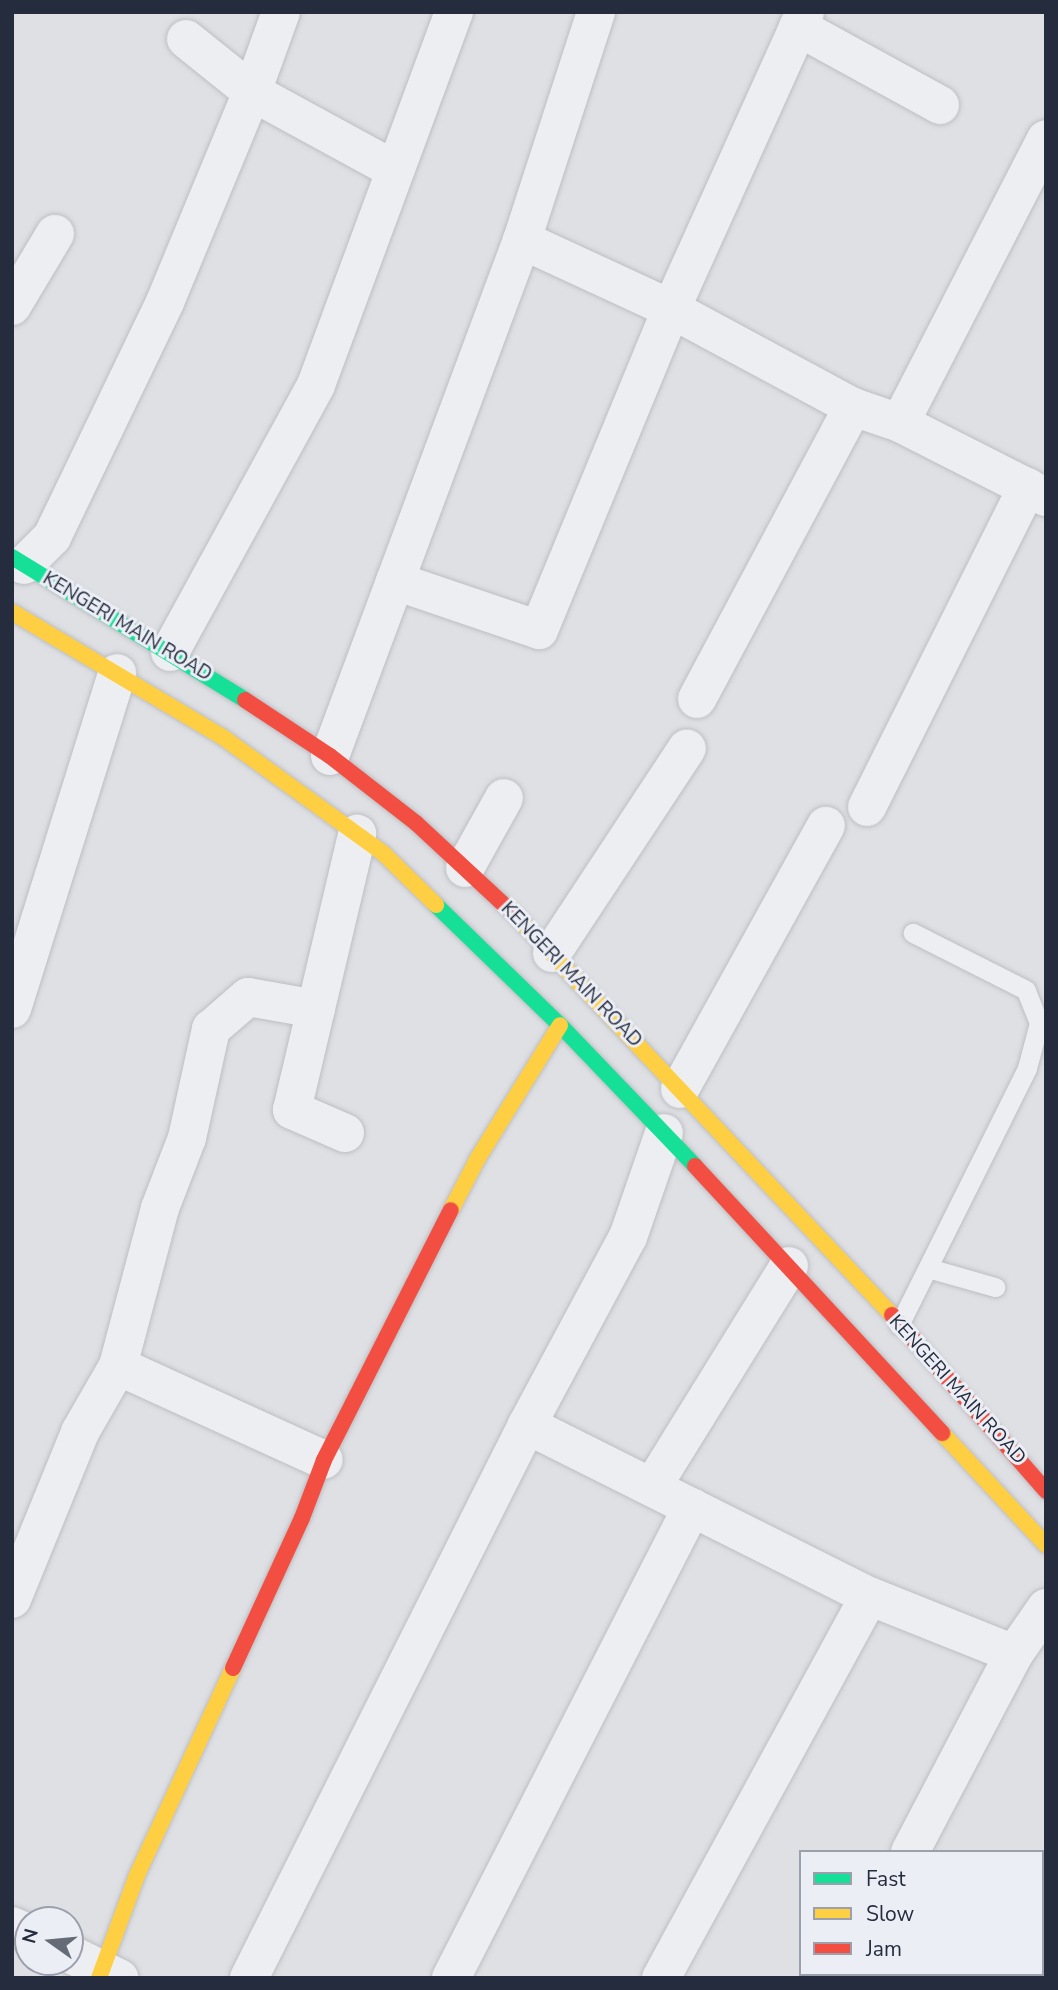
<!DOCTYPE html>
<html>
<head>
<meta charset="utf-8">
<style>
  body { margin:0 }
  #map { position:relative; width:1058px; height:1990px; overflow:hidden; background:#dfe0e4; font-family:"Nunito Sans",sans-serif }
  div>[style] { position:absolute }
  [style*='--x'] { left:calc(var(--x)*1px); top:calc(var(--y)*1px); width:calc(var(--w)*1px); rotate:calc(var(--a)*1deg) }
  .roads { filter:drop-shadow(0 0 2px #bdbec2) drop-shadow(0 0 2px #bdbec2) }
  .lane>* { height:19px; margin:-9.5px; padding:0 9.5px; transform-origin:9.5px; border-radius:9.5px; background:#edeef1 }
  .street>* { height:38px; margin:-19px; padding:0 19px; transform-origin:19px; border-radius:19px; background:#edeef1 }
  .fast>* { height:16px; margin:-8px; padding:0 8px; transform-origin:8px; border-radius:8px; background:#16e098 }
  .slow>* { height:16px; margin:-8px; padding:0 8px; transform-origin:8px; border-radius:8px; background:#ffcf43 }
  .jam>* { height:16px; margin:-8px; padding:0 8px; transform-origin:8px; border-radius:8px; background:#f24e42 }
  span { translate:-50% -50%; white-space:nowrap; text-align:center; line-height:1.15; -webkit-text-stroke:6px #ebeef5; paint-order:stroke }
  .street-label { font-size:19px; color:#252c3e }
  .frame { position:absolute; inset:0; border:14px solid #252c3e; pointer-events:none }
  .legend { position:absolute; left:799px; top:1850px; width:245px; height:126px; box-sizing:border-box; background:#ebeef5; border:2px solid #9ca0ac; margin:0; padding:9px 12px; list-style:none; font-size:21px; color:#252c3e }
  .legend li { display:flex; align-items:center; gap:14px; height:35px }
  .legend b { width:35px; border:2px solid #9ca0ac }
  .north { position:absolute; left:14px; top:1906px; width:70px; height:70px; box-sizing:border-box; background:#ebeef5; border:2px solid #9ca0ac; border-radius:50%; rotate:285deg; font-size:19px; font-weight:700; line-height:28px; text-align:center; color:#252c3e }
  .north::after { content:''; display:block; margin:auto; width:24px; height:32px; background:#666b78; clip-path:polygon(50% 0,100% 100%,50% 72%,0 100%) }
</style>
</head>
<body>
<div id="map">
  <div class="roads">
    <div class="lane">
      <i style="--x:928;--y:1268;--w:70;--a:15.8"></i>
      <i style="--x:899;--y:1325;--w:287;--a:-63.5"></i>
      <i style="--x:1027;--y:1068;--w:47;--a:-75.1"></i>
      <i style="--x:1039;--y:1023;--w:35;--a:-112"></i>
      <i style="--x:1026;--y:990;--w:127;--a:-153.2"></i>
    </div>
    <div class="street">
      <i style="--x:798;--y:27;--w:162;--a:28.8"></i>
      <i style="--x:186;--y:39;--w:85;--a:38.8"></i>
      <i style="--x:252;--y:92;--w:163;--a:28.6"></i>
      <i style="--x:522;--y:240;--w:164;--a:24.8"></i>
      <i style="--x:671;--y:309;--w:207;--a:28.3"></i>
      <i style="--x:853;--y:407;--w:50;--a:18.8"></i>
      <i style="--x:900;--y:423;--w:164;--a:26.9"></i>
      <i style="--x:12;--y:306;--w:84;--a:-59.2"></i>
      <i style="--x:900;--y:423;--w:319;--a:-62.8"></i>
      <i style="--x:24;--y:565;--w:40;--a:-45"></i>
      <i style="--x:52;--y:537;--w:261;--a:-64.3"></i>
      <i style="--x:165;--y:302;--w:227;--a:-67.5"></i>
      <i style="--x:252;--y:92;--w:85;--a:-70.1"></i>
      <i style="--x:395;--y:581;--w:152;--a:18.8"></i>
      <i style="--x:539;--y:630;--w:347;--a:-67.6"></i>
      <i style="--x:671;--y:309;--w:326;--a:-65.7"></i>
      <i style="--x:170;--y:652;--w:304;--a:-61.3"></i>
      <i style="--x:316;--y:385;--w:398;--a:-69.7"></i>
      <i style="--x:697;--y:699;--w:331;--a:-61.9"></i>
      <i style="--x:330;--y:756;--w:551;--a:-69.59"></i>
      <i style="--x:522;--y:240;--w:240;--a:-72"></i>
      <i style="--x:867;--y:807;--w:358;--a:-63.4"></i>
      <i style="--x:465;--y:868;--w:80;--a:-60.9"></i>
      <i style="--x:552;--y:953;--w:245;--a:-56.6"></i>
      <i style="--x:12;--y:1009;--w:352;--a:-72.6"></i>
      <i style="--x:680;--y:1089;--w:301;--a:-61"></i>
      <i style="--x:345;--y:1133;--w:58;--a:-156.5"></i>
      <i style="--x:292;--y:1110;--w:284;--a:-76.7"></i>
      <i style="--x:118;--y:1366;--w:163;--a:-75.1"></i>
      <i style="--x:160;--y:1208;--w:75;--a:-68.9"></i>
      <i style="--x:187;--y:1138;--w:112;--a:-77.6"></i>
      <i style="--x:211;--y:1029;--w:49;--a:-40.9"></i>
      <i style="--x:248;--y:997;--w:69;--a:10"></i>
      <i style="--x:527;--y:1425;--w:382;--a:26.6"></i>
      <i style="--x:869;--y:1596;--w:156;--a:21.8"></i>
      <i style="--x:652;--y:1487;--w:260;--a:-58.2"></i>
      <i style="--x:12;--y:1599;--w:180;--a:-67.8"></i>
      <i style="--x:80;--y:1432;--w:76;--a:-60.1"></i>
      <i style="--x:118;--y:1366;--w:226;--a:24.5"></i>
      <i style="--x:910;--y:1852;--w:224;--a:-62.3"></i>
      <i style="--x:1014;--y:1654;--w:56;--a:-55.2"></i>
      <i style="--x:12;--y:1926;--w:17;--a:24"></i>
      <i style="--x:1042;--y:1928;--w:7;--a:-56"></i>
      <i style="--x:70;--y:1954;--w:55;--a:26.1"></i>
      <i style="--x:249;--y:1978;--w:619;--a:-63.31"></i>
      <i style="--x:527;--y:1425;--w:213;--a:-61.8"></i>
      <i style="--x:628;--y:1237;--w:110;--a:-70.9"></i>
      <i style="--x:451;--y:1978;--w:529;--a:-62.9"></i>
      <i style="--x:661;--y:1978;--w:435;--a:-61.4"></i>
      <i style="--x:844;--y:1978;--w:4;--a:-63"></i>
      <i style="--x:1012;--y:1978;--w:4;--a:-63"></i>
    </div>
    <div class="fast">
      <i style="--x:12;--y:557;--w:273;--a:31.5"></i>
      <i style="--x:436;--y:905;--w:173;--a:44.1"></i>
      <i style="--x:560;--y:1025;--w:195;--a:46.2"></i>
    </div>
    <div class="slow">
      <i style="--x:12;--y:612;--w:247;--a:30.7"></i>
      <i style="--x:224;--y:738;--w:198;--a:35.9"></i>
      <i style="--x:384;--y:854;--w:73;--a:44.4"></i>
      <i style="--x:516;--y:916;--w:548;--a:46.7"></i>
      <i style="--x:451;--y:1210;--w:59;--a:-62.6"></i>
      <i style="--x:478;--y:1158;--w:156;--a:-58.3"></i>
      <i style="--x:942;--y:1433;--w:153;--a:47.1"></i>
      <i style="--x:99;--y:1978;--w:110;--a:-69.7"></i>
      <i style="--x:137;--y:1875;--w:228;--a:-65.1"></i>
    </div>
    <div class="jam">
      <i style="--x:245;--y:700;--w:102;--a:33.4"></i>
      <i style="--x:330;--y:756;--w:109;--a:37.9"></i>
      <i style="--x:416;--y:823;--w:137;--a:42.9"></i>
      <i style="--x:695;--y:1166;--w:364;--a:47.2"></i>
      <i style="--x:892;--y:1315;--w:234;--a:48.8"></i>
      <i style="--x:233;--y:1668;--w:165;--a:-65.3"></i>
      <i style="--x:302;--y:1518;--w:62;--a:-69.2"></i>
      <i style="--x:324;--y:1460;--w:280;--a:-63.1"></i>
    </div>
  </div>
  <div class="street-label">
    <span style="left:127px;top:627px;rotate:31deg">KENGERI MAIN ROAD</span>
    <span style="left:571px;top:975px;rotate:46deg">KENGERI MAIN ROAD</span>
    <span style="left:957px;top:1390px;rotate:48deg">KENGERI MAIN ROAD</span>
  </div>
  <div class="frame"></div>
  <ul class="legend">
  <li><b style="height:9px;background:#16e098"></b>Fast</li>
  <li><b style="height:9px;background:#ffcf43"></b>Slow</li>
  <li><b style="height:9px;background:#f24e42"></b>Jam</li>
  </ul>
  <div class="north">N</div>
</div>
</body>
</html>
